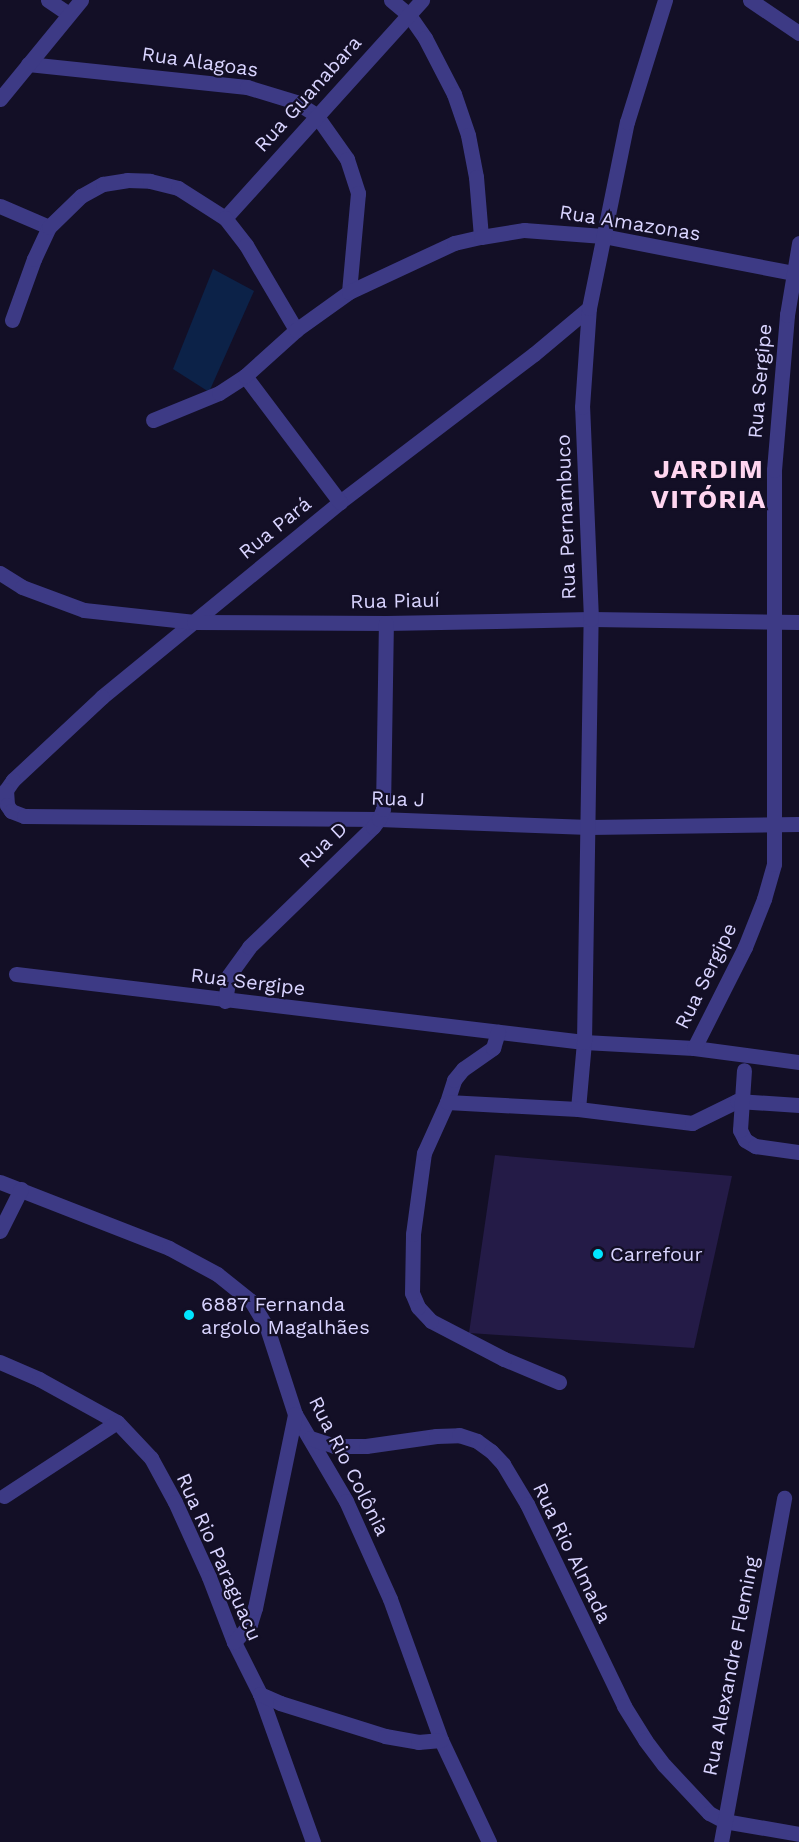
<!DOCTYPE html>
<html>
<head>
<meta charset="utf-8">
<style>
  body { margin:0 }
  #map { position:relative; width:799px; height:1842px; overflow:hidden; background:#130f26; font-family:"Work Sans",sans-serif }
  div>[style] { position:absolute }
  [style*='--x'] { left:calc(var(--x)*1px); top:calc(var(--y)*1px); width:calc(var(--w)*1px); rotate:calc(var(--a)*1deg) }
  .water>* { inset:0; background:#0c2248 }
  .building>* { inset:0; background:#241b47 }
  .minor>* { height:15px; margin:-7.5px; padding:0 7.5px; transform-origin:7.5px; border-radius:7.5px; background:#3d3a85 }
  .minor-bridge>* { height:15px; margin:-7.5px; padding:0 7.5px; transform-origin:7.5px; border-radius:7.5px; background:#3d3a85 }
  .dots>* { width:16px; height:16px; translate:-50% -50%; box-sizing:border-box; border:3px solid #130f26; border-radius:50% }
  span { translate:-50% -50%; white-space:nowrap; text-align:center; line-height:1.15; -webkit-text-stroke:4.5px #130f26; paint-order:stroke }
  .street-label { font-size:20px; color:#d9d4ff }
  .poi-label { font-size:20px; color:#d9d4ff }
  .left { translate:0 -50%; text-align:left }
  .district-label { font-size:26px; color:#ffd6f0; font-weight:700; letter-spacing:1.5px }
</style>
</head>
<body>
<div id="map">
  <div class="water">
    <i style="clip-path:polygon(213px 269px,254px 291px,209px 392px,173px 369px)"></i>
  </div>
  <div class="building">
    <i style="clip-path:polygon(495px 1155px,732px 1176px,694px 1348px,469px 1333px)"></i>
  </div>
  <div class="minor">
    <i style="--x:48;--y:0;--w:25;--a:34"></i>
    <i style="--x:391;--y:0;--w:23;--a:40"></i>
    <i style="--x:409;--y:15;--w:28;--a:55"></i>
    <i style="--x:425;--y:38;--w:63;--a:62.6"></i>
    <i style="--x:454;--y:94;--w:43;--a:71.1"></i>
    <i style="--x:468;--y:135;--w:43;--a:79.2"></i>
    <i style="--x:476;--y:177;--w:60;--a:85.2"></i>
    <i style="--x:750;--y:0;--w:59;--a:34"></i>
    <i style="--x:28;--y:64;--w:220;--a:6"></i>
    <i style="--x:247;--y:87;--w:51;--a:17"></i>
    <i style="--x:296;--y:102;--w:24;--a:33"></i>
    <i style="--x:316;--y:115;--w:54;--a:54.8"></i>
    <i style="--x:347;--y:159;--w:36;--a:72"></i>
    <i style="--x:358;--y:193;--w:99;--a:95.2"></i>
    <i style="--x:0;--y:99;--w:128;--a:-50.7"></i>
    <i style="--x:0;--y:206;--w:53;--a:23.2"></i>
    <i style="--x:225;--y:218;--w:294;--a:-47.9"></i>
    <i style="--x:589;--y:308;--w:72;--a:140.1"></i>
    <i style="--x:534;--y:354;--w:244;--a:142.7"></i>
    <i style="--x:340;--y:502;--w:308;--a:140.7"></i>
    <i style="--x:102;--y:697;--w:122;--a:137"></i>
    <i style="--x:13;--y:780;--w:12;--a:125"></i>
    <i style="--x:6;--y:790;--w:15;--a:86"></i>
    <i style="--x:7;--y:805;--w:7;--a:56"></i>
    <i style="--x:11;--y:811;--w:14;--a:21"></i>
    <i style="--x:24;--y:816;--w:355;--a:0.5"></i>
    <i style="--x:379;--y:819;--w:210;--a:2.2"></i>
    <i style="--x:589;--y:827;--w:210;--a:-0.8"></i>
    <i style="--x:12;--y:320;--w:65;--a:-70.2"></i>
    <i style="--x:34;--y:259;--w:35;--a:-65"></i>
    <i style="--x:49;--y:227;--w:45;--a:-44.1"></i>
    <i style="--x:81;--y:196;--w:25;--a:-29"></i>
    <i style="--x:103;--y:184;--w:24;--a:-9"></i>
    <i style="--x:127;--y:180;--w:23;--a:2"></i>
    <i style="--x:150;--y:181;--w:29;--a:14"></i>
    <i style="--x:178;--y:188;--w:56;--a:32.6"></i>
    <i style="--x:225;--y:218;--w:34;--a:52"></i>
    <i style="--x:246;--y:245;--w:99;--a:59.5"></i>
    <i style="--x:245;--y:376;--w:158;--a:53"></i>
    <i style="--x:153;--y:420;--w:71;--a:-22.2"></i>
    <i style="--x:219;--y:393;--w:31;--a:-33"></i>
    <i style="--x:245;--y:376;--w:69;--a:-42"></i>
    <i style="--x:296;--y:330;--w:65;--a:-35.6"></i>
    <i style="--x:349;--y:292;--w:116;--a:-25"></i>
    <i style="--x:454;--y:243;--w:28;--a:-13"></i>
    <i style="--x:481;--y:237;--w:44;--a:-9.2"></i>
    <i style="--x:524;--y:230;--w:79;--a:4.3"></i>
    <i style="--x:603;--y:236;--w:200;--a:11"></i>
    <i style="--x:0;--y:573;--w:26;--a:32"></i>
    <i style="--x:22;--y:587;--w:66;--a:20.4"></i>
    <i style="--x:84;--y:610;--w:111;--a:6.2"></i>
    <i style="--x:194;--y:622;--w:192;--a:0.3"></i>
    <i style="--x:386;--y:623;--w:205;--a:-1.1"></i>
    <i style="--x:591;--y:619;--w:208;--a:0.8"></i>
    <i style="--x:16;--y:974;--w:572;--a:6.83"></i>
    <i style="--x:584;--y:1042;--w:110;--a:3.1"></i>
    <i style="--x:694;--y:1048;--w:106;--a:7.6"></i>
    <i style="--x:225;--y:1001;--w:26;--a:-81"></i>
    <i style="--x:229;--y:975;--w:34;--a:-54"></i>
    <i style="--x:249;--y:947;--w:173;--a:-44.1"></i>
    <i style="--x:373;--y:827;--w:10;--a:-53"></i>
    <i style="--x:379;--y:819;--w:11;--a:-68"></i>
    <i style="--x:383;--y:809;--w:186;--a:-89.1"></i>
    <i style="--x:694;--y:1048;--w:113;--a:-63.2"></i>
    <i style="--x:745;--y:947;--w:52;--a:-68.4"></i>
    <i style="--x:764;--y:899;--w:36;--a:-74"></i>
    <i style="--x:774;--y:864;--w:394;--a:-90"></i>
    <i style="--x:774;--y:470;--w:156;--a:-85.2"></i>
    <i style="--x:787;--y:315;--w:73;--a:-80.5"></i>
    <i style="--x:447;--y:1102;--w:23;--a:-72"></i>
    <i style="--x:454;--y:1080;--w:14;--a:-51"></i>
    <i style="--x:463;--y:1069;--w:37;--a:-35"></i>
    <i style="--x:493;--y:1048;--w:17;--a:-73"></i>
    <i style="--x:578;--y:1109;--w:67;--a:-84.9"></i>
    <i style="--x:584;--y:1042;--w:423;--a:-89.1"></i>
    <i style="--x:591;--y:619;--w:212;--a:-92.4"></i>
    <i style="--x:582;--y:407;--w:99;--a:-86"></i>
    <i style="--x:589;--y:308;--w:190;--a:-78.5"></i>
    <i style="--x:627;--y:122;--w:128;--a:-72.7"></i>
    <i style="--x:740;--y:1130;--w:11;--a:63"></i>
    <i style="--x:745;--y:1140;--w:12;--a:31"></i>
    <i style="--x:755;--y:1146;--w:44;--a:7.8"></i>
    <i style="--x:0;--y:1182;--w:181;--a:21.3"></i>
    <i style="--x:169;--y:1248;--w:55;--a:28.4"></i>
    <i style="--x:217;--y:1274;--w:43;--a:38.5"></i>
    <i style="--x:251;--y:1301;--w:31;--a:59"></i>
    <i style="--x:267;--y:1328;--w:90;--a:72"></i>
    <i style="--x:295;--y:1414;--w:101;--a:59.6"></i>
    <i style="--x:346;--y:1501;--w:107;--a:65.8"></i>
    <i style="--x:390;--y:1599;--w:150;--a:70.1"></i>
    <i style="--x:441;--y:1740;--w:113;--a:64.8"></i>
    <i style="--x:0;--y:1231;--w:47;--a:-63.4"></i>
    <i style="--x:0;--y:1362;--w:43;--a:23.6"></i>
    <i style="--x:39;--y:1379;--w:89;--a:28.9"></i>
    <i style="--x:117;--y:1422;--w:50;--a:46.6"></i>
    <i style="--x:151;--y:1458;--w:50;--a:61.4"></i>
    <i style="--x:175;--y:1502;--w:82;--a:65.6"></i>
    <i style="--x:209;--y:1577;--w:70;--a:69"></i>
    <i style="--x:234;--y:1642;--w:58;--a:63.4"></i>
    <i style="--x:260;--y:1694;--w:157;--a:70.3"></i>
    <i style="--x:559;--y:1382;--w:60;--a:-157.3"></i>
    <i style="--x:504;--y:1359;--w:82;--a:-152.5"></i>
    <i style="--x:431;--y:1321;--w:19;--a:-133"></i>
    <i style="--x:418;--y:1307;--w:15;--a:-113"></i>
    <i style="--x:412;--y:1293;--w:59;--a:-89"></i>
    <i style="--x:413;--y:1234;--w:82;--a:-82.3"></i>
    <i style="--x:424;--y:1153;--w:56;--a:-65.7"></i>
    <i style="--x:447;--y:1102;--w:131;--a:3.1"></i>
    <i style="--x:578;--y:1109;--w:115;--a:7"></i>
    <i style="--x:692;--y:1123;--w:50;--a:-26.1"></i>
    <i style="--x:737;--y:1101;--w:62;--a:3.7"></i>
    <i style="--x:310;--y:1438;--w:25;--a:18"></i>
    <i style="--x:334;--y:1446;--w:32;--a:0"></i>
    <i style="--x:366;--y:1446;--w:71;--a:-8.1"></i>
    <i style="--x:436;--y:1436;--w:23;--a:-2"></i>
    <i style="--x:459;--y:1435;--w:19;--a:18"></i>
    <i style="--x:477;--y:1441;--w:17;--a:36"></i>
    <i style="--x:491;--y:1451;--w:18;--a:47"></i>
    <i style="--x:503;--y:1464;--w:47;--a:59"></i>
    <i style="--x:527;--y:1504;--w:224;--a:64.3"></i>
    <i style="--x:624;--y:1706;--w:40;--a:58"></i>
    <i style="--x:645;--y:1740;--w:31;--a:53"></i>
    <i style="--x:664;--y:1765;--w:66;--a:46.8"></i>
    <i style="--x:709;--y:1813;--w:17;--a:28"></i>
    <i style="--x:724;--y:1821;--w:76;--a:9.8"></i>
    <i style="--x:4;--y:1496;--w:135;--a:-33.2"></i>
    <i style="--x:234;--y:1642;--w:24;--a:-48"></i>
    <i style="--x:250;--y:1624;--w:17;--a:-73"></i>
    <i style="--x:255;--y:1608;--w:198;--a:-78.3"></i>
    <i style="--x:260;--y:1694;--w:22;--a:24"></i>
    <i style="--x:280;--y:1703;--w:110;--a:17.4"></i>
    <i style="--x:385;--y:1736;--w:34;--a:10"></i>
    <i style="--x:418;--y:1742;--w:23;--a:-5"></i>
    <i style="--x:721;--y:1842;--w:350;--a:-79.6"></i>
  </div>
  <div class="minor-bridge">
    <i style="--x:740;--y:1130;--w:60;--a:-86.2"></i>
  </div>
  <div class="dots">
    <i style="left:598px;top:1254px;background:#00e5ff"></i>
    <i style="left:189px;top:1315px;background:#00e5ff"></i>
  </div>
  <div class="street-label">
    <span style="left:200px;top:62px;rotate:8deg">Rua Alagoas</span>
    <span style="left:308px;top:94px;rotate:-48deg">Rua Guanabara</span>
    <span style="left:630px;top:223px;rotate:9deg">Rua Amazonas</span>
    <span style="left:760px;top:381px;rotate:-85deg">Rua Sergipe</span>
    <span style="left:566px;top:517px;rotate:-92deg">Rua Pernambuco</span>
    <span style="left:275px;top:528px;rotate:-39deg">Rua Pará</span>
    <span style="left:395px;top:601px;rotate:-1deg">Rua Piauí</span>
    <span style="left:398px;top:799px;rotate:2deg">Rua J</span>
    <span style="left:323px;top:845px;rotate:-43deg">Rua D</span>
    <span style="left:706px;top:976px;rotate:-64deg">Rua Sergipe</span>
    <span style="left:248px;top:982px;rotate:7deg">Rua Sergipe</span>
    <span style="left:349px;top:1466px;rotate:63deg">Rua Rio Colônia</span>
    <span style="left:572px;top:1553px;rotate:64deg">Rua Rio Almada</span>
    <span style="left:219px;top:1557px;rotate:66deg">Rua Rio Paraguacu</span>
    <span style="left:731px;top:1666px;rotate:-79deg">Rua Alexandre Fleming</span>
  </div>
  <div class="poi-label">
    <span class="left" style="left:610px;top:1254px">Carrefour</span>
    <span class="left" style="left:201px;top:1316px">6887 Fernanda<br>argolo Magalhães</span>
  </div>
  <div class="district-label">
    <span style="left:709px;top:485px">JARDIM<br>VITÓRIA</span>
  </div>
</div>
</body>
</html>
